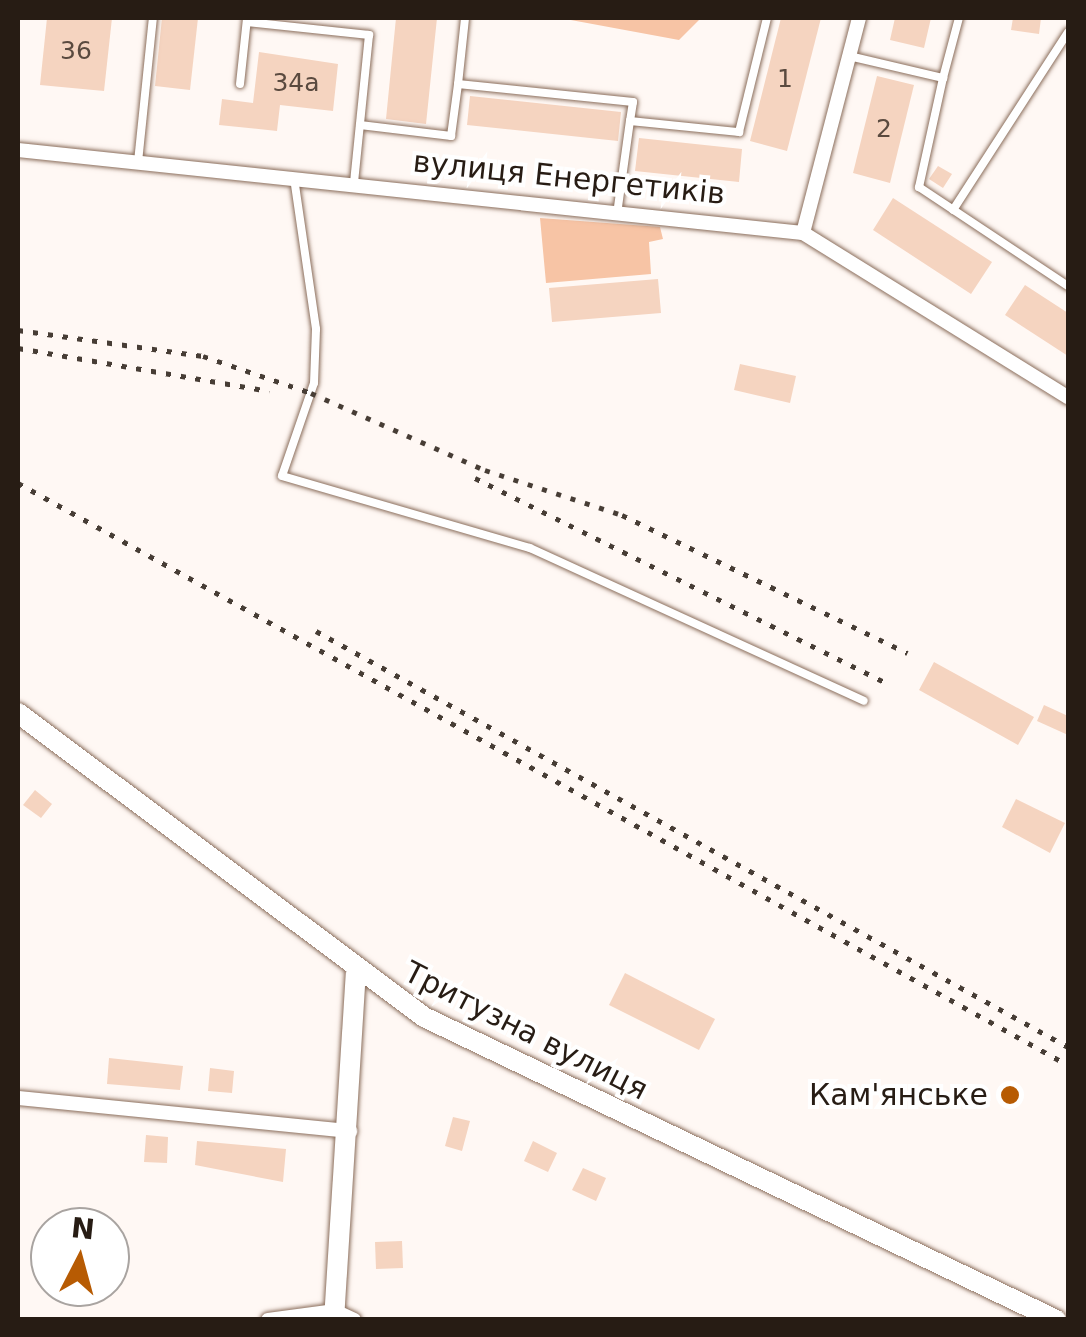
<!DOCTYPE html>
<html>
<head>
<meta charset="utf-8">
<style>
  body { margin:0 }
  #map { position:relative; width:1086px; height:1337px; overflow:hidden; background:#fff8f4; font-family:"DejaVu Sans",sans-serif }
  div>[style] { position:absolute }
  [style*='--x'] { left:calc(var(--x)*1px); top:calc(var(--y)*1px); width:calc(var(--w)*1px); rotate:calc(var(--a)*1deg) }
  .green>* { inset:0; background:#f7c4a5 }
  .building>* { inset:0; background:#f5d4c0 }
  .roads { filter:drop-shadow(0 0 2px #8b6e5c) drop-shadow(0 0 2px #8b6e5c) }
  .lane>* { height:8px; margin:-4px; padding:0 4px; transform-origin:4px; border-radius:4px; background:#fff }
  .street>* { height:14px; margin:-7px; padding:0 7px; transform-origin:7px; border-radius:7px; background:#fff }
  .secondary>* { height:20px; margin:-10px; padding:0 10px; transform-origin:10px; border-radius:10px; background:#fff }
  .rail>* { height:5px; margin-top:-2.5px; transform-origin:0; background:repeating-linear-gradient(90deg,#473d35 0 5px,transparent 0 15px) }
  .dots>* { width:28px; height:28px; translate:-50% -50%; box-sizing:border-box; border:5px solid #fff; border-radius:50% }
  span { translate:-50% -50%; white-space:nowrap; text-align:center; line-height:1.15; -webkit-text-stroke:8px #fff; paint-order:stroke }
  .number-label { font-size:25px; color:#5a4a3f }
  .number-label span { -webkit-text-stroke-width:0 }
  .street-label { font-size:30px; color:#271c14 }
  .poi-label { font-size:30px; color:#271c14 }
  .right { translate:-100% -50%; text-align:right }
  .frame { position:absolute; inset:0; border:20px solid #271c14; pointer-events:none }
  .north { position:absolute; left:30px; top:1207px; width:100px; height:100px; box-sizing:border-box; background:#fff; border:2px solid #a9a4a1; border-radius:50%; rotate:6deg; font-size:28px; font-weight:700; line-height:40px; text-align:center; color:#271c14 }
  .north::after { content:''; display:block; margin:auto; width:35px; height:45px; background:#b75b03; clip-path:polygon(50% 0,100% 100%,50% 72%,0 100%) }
</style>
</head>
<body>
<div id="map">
  <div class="green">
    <i style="clip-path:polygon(560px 18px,701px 18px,679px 40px)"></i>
    <i style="clip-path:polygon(540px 218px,660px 227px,663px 239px,649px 242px,651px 274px,546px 283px)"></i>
  </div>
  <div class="building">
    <i style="clip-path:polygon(47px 18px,112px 18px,104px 91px,40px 85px)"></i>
    <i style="clip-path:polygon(162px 18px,198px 18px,190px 90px,155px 86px)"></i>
    <i style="clip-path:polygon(396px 18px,437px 18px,426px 124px,386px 119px)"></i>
    <i style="clip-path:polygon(781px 18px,821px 18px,787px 151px,750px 141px)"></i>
    <i style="clip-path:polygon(895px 18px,931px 18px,924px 48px,890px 40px)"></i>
    <i style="clip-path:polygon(1013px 18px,1041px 18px,1039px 34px,1011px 30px)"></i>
    <i style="clip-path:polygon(259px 52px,338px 64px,333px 111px,280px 105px,277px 131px,219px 125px,222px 99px,253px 103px)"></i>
    <i style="clip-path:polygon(877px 76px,914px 85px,890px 183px,853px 173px)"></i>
    <i style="clip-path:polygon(470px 96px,621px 112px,618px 141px,467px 125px)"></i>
    <i style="clip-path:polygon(639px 138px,742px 149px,739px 182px,635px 171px)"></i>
    <i style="clip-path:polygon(938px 166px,952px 174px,943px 188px,929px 179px)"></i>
    <i style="clip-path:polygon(893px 198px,992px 262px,971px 294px,873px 230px)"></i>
    <i style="clip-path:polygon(658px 279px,661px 313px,552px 322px,549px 288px)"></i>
    <i style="clip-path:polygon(1025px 285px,1068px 313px,1068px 356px,1005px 315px)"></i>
    <i style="clip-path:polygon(740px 364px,796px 376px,790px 403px,734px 390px)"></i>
    <i style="clip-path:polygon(934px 662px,1034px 717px,1018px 745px,919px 690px)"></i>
    <i style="clip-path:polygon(1044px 705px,1068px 716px,1068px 735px,1037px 721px)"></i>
    <i style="clip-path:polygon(35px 790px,52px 804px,41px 818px,23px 805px)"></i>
    <i style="clip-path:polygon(1016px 799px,1065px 823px,1050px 853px,1002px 827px)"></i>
    <i style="clip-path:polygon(625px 973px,715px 1019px,699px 1050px,609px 1005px)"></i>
    <i style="clip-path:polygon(109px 1058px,183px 1066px,180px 1090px,107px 1084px)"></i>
    <i style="clip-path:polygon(210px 1068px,234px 1071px,232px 1093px,208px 1091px)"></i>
    <i style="clip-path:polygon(453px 1117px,470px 1121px,462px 1151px,445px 1146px)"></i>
    <i style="clip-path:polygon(146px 1135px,168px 1137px,167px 1163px,144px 1162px)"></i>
    <i style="clip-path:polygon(197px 1141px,286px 1149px,283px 1182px,195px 1165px)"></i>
    <i style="clip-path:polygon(533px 1141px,557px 1153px,548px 1172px,524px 1161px)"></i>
    <i style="clip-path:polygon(583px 1168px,606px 1178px,596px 1201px,572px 1190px)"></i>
    <i style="clip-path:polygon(402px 1241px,403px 1268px,376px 1269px,375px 1242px)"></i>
  </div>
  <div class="roads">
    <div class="lane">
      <i style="--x:247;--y:22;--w:123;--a:6.1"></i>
      <i style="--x:369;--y:35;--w:149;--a:95.8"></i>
      <i style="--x:849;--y:56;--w:97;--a:13.2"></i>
      <i style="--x:943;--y:78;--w:62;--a:-75.1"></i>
      <i style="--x:943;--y:78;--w:112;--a:102.4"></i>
      <i style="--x:919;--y:187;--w:179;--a:33.6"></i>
      <i style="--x:240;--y:84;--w:66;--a:-83.9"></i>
      <i style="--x:458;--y:84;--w:66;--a:-83.9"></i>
      <i style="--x:360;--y:125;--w:92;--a:6.9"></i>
      <i style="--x:451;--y:136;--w:52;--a:-82.3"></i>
      <i style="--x:458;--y:84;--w:176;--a:5.9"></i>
      <i style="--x:633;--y:102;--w:19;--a:99"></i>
      <i style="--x:138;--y:162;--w:145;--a:-84.1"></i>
      <i style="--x:294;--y:178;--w:153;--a:81.7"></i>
      <i style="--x:316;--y:329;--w:54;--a:92.1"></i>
      <i style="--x:314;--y:383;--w:98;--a:109"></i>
      <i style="--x:282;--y:476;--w:258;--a:16.2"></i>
      <i style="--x:530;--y:548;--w:367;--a:24.6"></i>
      <i style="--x:618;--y:207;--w:87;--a:-82.1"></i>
      <i style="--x:630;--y:121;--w:110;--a:5.8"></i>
      <i style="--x:739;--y:132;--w:117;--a:-76.2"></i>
      <i style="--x:953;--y:210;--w:212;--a:-57.1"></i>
    </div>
    <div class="street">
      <i style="--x:18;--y:150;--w:789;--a:6.04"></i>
      <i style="--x:803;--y:233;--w:312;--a:31.8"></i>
      <i style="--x:803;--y:233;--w:222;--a:-75.4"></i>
      <i style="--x:18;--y:1098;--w:334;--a:5.7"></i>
      <i style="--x:268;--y:1320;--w:68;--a:-7.7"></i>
      <i style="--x:335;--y:1311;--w:21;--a:25"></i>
    </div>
    <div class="secondary">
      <i style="--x:18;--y:713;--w:507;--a:36.82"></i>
      <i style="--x:424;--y:1017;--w:701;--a:25.61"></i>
      <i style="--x:334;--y:1320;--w:347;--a:-86.4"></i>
    </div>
  </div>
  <div class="rail">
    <i style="--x:18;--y:330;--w:187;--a:8"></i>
    <i style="--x:203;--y:356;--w:114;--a:18.9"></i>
    <i style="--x:311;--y:393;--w:190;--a:23.9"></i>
    <i style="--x:485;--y:470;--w:144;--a:18.2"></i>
    <i style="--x:622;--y:515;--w:317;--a:25.8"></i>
    <i style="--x:18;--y:348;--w:255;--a:9.7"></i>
    <i style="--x:475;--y:478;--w:458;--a:26.5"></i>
    <i style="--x:18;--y:483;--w:1201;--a:29"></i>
    <i style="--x:316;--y:631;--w:859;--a:28.95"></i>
  </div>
  <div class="dots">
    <i style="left:1010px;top:1095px;background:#b75b03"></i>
  </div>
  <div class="number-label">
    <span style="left:76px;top:51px">36</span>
    <span style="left:785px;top:79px">1</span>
    <span style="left:296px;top:83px">34а</span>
    <span style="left:884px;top:129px">2</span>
  </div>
  <div class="street-label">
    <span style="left:569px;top:178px;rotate:6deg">вулиця Енергетиків</span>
    <span style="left:526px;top:1031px;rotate:27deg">Тритузна вулиця</span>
  </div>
  <div class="poi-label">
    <span class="right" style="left:988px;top:1095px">Кам'янське</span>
  </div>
  <div class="frame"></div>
  <div class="north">N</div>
</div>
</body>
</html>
